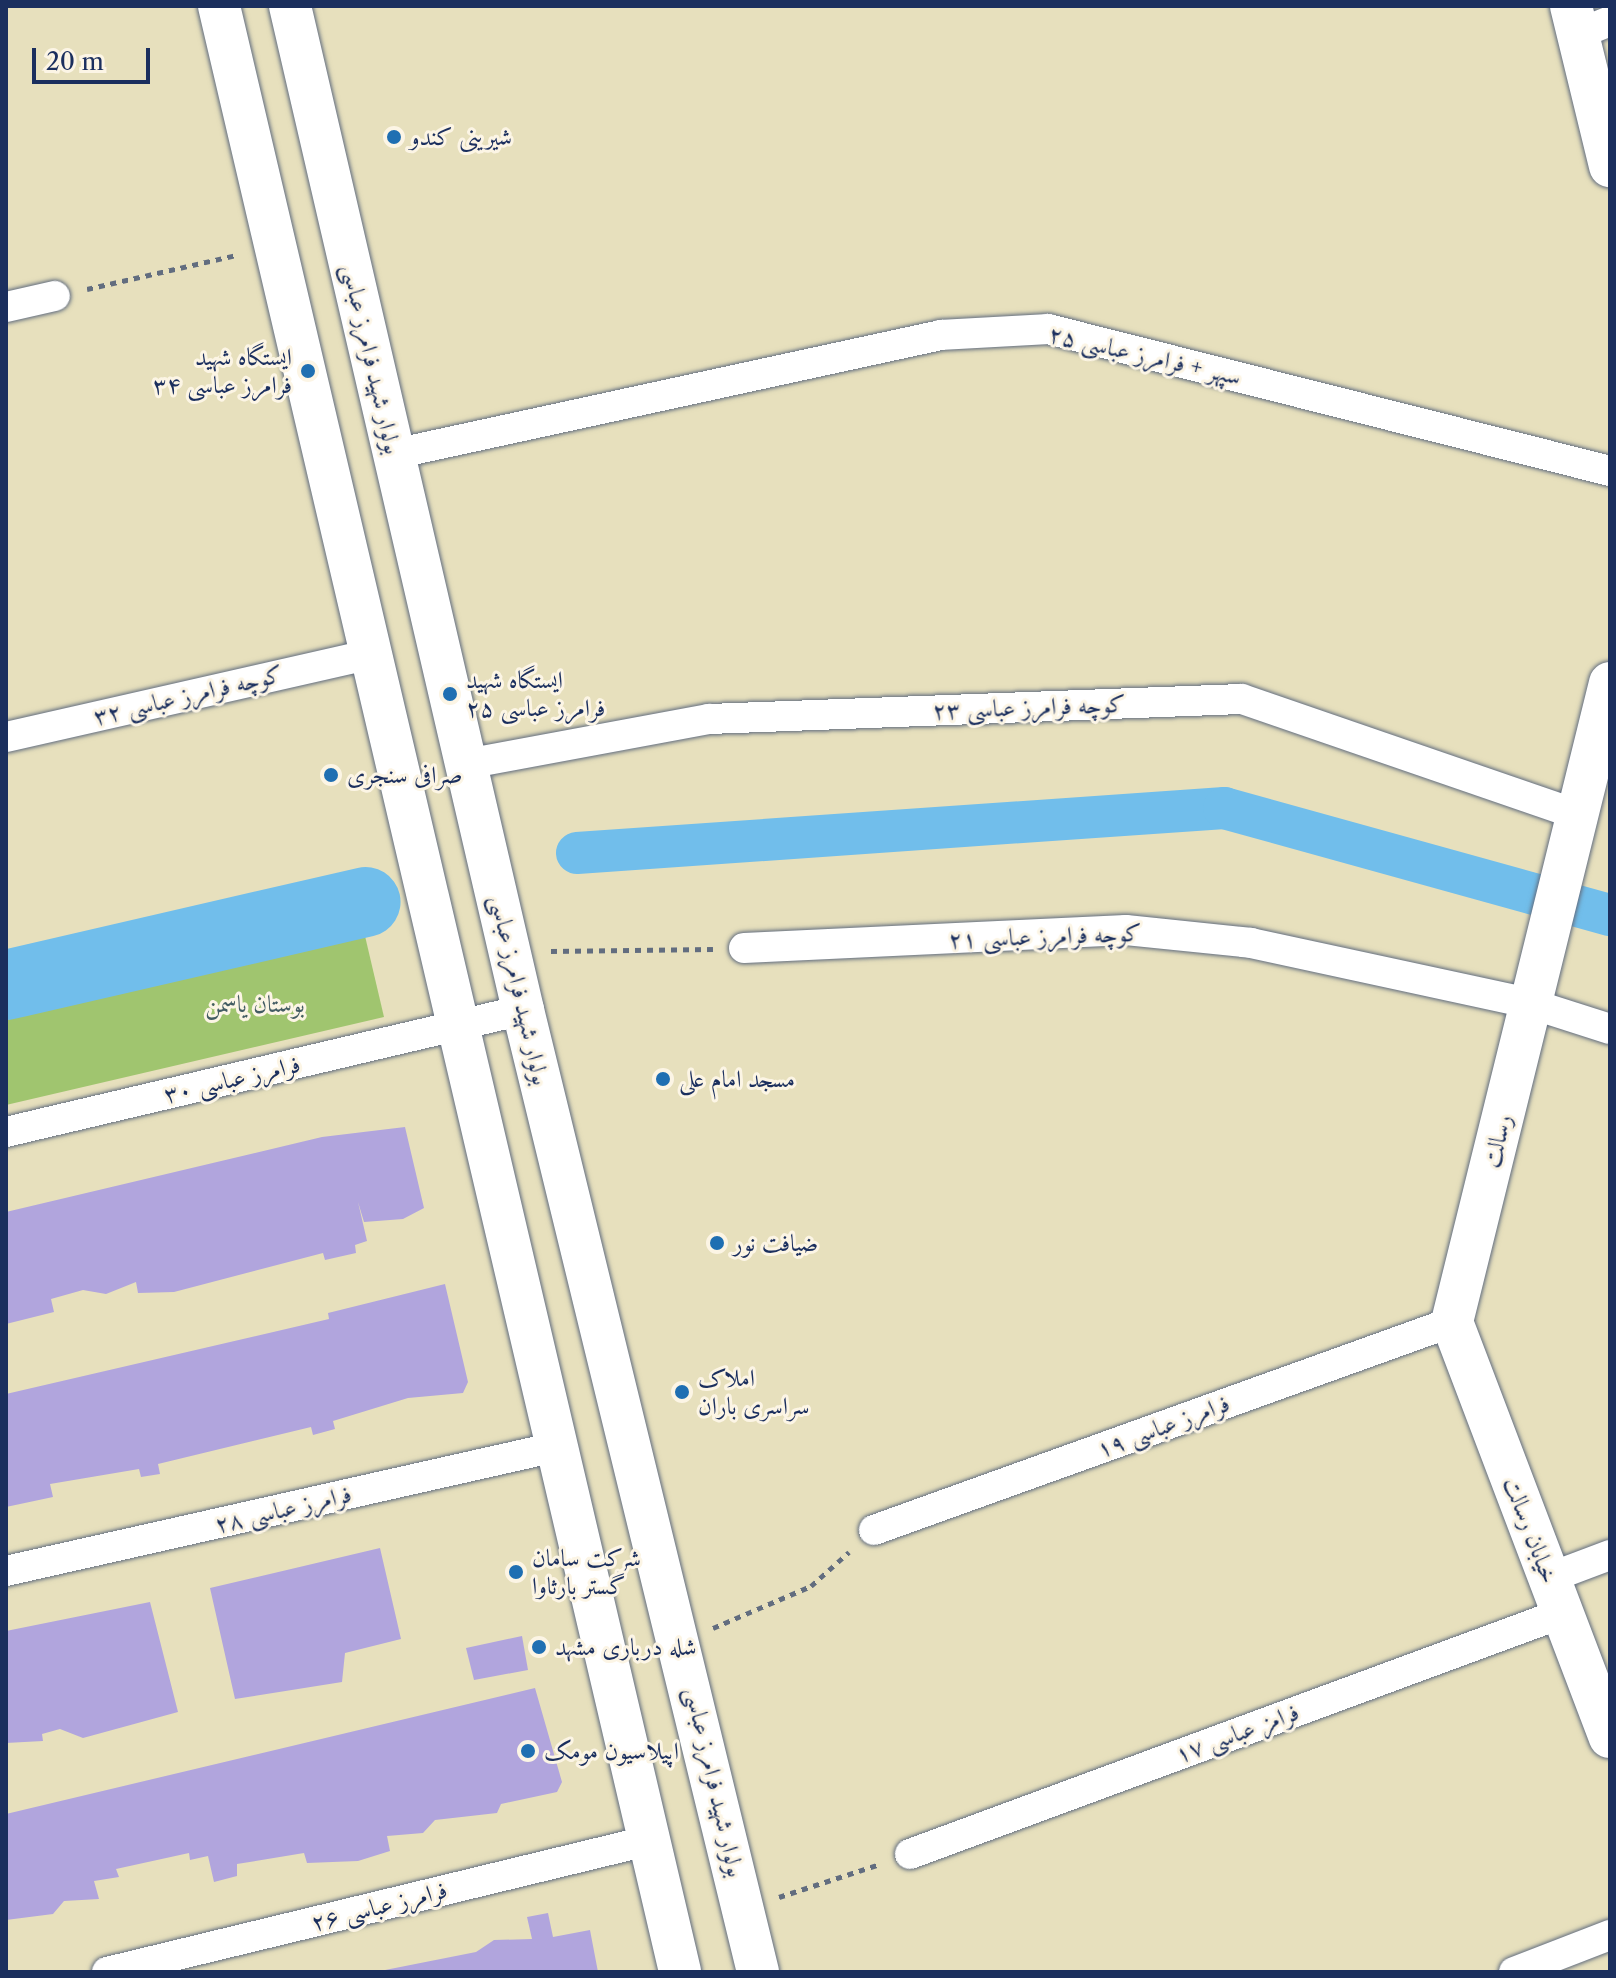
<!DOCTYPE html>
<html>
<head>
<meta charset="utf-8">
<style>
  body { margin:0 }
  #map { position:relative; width:1616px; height:1978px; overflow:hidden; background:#e7e0bd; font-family:"Libre Caslon Text",Amiri,serif }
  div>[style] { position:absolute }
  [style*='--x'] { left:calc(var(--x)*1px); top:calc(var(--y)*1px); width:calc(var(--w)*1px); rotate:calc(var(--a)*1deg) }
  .green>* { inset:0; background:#a0c56f }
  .canal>* { height:42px; margin:-21px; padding:0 21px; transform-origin:21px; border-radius:21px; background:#71beeb }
  .river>* { height:70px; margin:-35px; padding:0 35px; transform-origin:35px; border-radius:35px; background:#71beeb }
  .building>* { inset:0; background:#b1a5dd }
  .path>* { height:5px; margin-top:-2.5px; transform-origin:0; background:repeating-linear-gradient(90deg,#626d7f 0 6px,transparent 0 12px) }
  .roads { filter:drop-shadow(0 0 2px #626d7f) drop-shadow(0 0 2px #626d7f) }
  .street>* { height:30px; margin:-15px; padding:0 15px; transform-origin:15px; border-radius:15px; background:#fff }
  .secondary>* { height:42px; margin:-21px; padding:0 21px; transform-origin:21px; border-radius:21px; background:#fff }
  .dots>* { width:22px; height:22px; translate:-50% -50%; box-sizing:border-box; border:4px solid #fcf5e5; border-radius:50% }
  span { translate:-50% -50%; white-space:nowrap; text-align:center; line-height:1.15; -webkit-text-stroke:6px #fcf5e5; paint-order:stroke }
  .poi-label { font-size:24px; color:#1b2f5e }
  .left { translate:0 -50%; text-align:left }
  .right { translate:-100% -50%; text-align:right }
  .street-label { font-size:24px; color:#1b2f5e }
  .park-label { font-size:24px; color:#435c63 }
  .frame { position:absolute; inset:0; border:8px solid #1b2f5e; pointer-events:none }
  .scale { position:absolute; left:32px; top:48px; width:118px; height:36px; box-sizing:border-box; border:4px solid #1b2f5e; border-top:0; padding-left:10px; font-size:24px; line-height:28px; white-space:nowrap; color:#1b2f5e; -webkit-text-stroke:6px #fcf5e5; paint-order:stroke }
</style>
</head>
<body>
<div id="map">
  <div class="green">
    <i style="clip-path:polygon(365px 936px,384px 1017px,6px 1105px,6px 1020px)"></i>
  </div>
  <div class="canal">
    <i style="--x:577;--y:853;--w:649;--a:-3.98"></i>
    <i style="--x:1224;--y:808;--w:401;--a:15.5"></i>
  </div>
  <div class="river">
    <i style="--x:6;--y:985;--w:369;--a:-13"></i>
  </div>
  <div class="building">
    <i style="clip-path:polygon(405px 1127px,424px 1208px,403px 1219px,364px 1222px,358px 1202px,367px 1241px,355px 1245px,356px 1253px,325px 1260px,323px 1253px,174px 1292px,138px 1293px,136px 1282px,106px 1294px,83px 1290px,51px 1299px,54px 1312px,6px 1324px,6px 1212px,322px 1137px)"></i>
    <i style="clip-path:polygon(445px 1284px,468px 1382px,463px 1393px,408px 1398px,333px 1421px,335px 1429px,313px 1435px,311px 1427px,158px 1464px,160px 1474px,141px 1477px,139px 1469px,50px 1484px,53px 1497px,6px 1507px,6px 1394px,329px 1319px,328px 1313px)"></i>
    <i style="clip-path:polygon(380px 1548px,401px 1639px,345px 1653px,342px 1682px,235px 1699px,210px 1588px)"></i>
    <i style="clip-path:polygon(150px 1602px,178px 1712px,83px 1738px,60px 1729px,42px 1734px,43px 1741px,6px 1743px,6px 1631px)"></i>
    <i style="clip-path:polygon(522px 1636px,528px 1670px,474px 1680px,466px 1648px)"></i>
    <i style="clip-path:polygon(535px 1688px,562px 1782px,557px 1792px,501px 1804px,497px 1813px,435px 1820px,423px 1833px,387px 1836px,390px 1851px,358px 1861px,307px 1863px,304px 1853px,237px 1864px,237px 1876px,214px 1882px,208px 1856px,190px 1860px,189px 1853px,116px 1869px,119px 1877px,94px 1881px,99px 1899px,64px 1901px,53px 1914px,6px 1920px,6px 1814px)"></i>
    <i style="clip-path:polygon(548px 1913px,553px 1937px,590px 1930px,598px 1972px,375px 1972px,476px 1952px,494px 1940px,532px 1939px,527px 1917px)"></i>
  </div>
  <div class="path">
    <i style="--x:87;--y:289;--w:154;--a:-12.8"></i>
    <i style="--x:551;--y:951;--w:162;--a:-0.7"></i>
    <i style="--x:713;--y:1628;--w:107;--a:-23.2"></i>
    <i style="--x:811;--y:1586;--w:51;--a:-41.8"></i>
    <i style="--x:779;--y:1897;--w:106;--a:-18.1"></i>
  </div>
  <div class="roads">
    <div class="street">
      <i style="--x:1583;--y:32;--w:29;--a:-22"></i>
      <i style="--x:6;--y:307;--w:50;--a:-12.7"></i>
      <i style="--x:394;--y:454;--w:560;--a:-12.27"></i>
      <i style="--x:941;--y:335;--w:107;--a:-3.2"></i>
      <i style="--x:1048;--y:329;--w:580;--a:14.18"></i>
      <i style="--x:6;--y:737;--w:373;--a:-12.8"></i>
      <i style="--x:466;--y:764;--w:247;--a:-10.5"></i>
      <i style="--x:709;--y:719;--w:533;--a:-2.15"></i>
      <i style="--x:1242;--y:699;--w:353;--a:19"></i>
      <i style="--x:744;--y:948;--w:382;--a:-2.7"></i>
      <i style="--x:1126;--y:930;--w:126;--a:5.9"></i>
      <i style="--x:1251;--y:943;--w:288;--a:12.2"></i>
      <i style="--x:1532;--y:1004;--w:82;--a:17.8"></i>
      <i style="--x:6;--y:1132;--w:531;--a:-13.28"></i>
      <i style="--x:874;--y:1530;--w:614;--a:-19.79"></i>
      <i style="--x:6;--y:1571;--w:568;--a:-12.71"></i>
      <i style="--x:1549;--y:1578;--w:65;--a:-20.7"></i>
      <i style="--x:910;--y:1854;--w:696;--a:-20.26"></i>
      <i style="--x:107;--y:1972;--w:560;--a:-13.64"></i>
      <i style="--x:1514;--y:1972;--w:103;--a:-21.1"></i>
    </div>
    <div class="secondary">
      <i style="--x:219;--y:6;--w:2019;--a:76.8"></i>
      <i style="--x:290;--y:6;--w:1031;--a:76.93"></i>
      <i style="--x:523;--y:1010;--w:990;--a:76.27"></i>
      <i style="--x:1571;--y:6;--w:165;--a:76.3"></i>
      <i style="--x:1610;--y:683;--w:658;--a:103.89"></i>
      <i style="--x:1452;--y:1322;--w:444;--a:69.2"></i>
    </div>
  </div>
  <div class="dots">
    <i style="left:394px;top:137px;background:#1f6fb2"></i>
    <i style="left:308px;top:371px;background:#1f6fb2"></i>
    <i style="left:450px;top:694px;background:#1f6fb2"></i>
    <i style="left:331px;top:775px;background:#1f6fb2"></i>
    <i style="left:663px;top:1079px;background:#1f6fb2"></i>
    <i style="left:717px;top:1243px;background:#1f6fb2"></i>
    <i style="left:682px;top:1392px;background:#1f6fb2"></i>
    <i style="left:516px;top:1572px;background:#1f6fb2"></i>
    <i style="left:539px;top:1647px;background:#1f6fb2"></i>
    <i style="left:528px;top:1751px;background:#1f6fb2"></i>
  </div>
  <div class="poi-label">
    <span class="left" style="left:410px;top:137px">شیرینی کندو</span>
    <span class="right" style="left:292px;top:371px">ایستگاه شهید<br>فرامرز عباسی ۳۴</span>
    <span class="left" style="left:466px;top:694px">ایستگاه شهید<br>فرامرز عباسی ۲۵</span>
    <span class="left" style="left:347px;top:775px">صرافی سنجری</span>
    <span class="left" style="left:679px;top:1079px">مسجد امام علی</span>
    <span class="left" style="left:733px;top:1243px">ضیافت نور</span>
    <span class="left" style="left:698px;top:1392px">املاک<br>سراسری باران</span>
    <span class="left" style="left:532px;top:1572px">شرکت سامان<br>گستر بارثاوا</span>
    <span class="left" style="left:555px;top:1647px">شله درباری مشهد</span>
    <span class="left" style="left:544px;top:1751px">اپیلاسیون مومک</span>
  </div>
  <div class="street-label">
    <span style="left:1145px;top:355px;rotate:13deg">سپهر + فرامرز عباسی ۲۵</span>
    <span style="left:372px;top:359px;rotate:77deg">بولوار شهید فرامرز عباسی</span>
    <span style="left:188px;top:695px;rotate:-13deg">کوچه فرامرز عباسی ۳۲</span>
    <span style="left:1029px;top:707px;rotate:-2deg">کوچه فرامرز عباسی ۲۳</span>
    <span style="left:1045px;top:936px;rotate:-2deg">کوچه فرامرز عباسی ۲۱</span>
    <span style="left:520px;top:990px;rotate:77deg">بولوار شهید فرامرز عباسی</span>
    <span style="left:232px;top:1079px;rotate:-13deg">فرامرز عباسی ۳۰</span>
    <span style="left:1497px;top:1141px;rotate:-76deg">رسالت</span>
    <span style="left:1163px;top:1426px;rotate:-20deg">فرامرز عباسی ۱۹</span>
    <span style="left:283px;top:1509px;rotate:-13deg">فرامرز عباسی ۲۸</span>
    <span style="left:1531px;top:1530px;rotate:69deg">خیابان رسالت</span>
    <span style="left:1237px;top:1733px;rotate:-20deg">فرامز عباسی ۱۷</span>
    <span style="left:715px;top:1782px;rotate:77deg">بولوار شهید فرامرز عباسی</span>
    <span style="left:379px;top:1906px;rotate:-14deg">فرامرز عباسی ۲۶</span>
  </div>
  <div class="park-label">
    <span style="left:255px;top:1004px">بوستان یاسمن</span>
  </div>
  <div class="frame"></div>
  <div class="scale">20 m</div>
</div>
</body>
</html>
